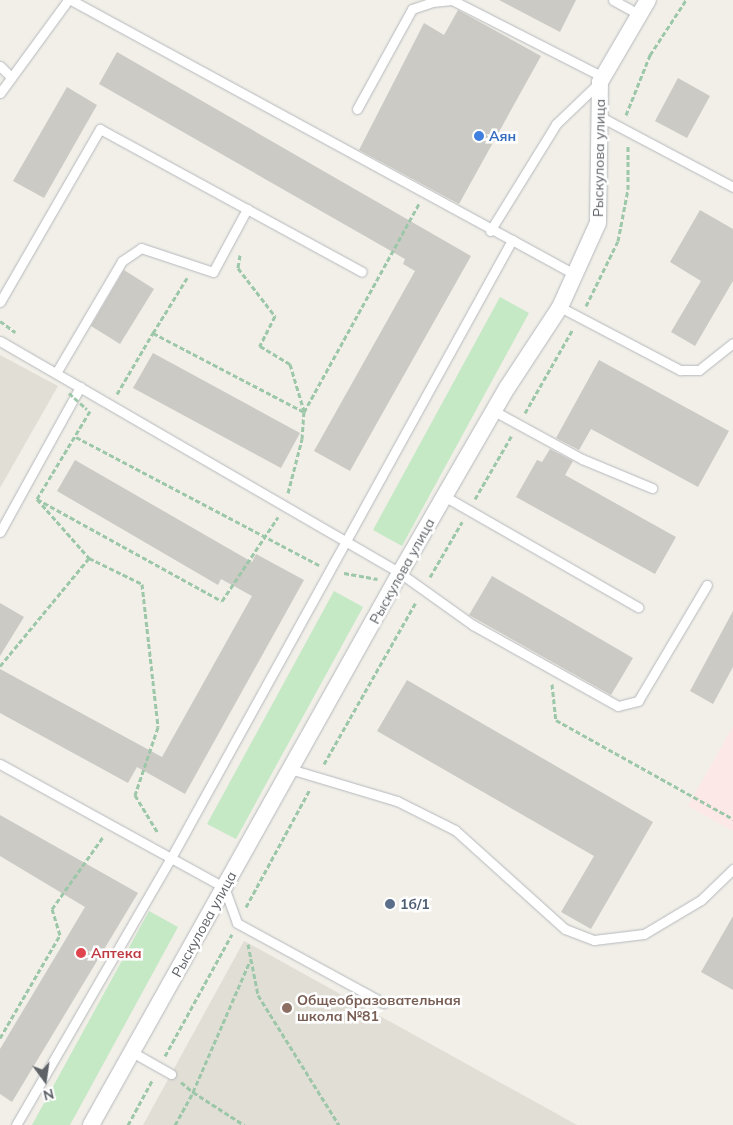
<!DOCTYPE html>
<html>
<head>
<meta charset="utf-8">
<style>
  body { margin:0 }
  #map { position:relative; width:733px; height:1125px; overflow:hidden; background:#f1efe8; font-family:Mulish,sans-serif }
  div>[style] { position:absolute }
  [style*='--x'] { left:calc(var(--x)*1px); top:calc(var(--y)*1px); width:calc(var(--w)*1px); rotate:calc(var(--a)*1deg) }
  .education>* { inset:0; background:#e1ded6 }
  .medical>* { inset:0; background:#fce8e6 }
  .green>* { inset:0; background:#c5e8c5 }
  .building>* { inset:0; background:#cccac5 }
  .path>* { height:3px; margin-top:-1.5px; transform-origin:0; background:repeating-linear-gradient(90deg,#9cc7a9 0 5px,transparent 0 7.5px) }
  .roads { filter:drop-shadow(0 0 1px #b5b8bc) drop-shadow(0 0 1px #b5b8bc) }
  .service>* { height:9px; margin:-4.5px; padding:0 4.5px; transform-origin:4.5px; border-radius:4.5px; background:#fff }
  .minor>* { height:16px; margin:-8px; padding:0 8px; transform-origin:8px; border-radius:8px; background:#fff }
  .path-bridge>* { height:3px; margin-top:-1.5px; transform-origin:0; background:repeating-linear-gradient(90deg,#9cc7a9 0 5px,transparent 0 7.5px) }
  .dots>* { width:14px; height:14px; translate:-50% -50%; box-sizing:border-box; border:2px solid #fff; border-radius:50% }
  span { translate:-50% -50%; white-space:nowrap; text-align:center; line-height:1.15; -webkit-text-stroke:5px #fff; paint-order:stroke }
  .shop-label { font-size:14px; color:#366cbe; font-weight:700 }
  .left { translate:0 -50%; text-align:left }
  .street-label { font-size:14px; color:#5f6368 }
  .service-label { font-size:14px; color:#4e5e75; font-weight:700 }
  .health-label { font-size:14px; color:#be3a42; font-weight:700 }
  .education-label { font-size:14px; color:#785e54; font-weight:700 }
  .north { position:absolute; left:20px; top:1055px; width:50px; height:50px; -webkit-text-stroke:4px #fff; paint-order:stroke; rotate:166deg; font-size:14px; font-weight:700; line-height:20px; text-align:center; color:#5f6368 }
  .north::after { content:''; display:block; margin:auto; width:18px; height:22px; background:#5f6368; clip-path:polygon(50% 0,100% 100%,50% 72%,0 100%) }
</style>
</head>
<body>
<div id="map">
  <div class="education">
    <i style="clip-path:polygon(0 355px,58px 386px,0 488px)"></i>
    <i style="clip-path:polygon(244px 941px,248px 943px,577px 1125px,143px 1125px)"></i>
  </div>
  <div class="medical">
    <i style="clip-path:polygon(733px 726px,733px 831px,688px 806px)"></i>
  </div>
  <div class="green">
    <i style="clip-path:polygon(500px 297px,529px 313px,402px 546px,373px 530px)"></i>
    <i style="clip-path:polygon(334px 591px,363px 607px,236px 839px,207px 824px)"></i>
    <i style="clip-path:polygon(149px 911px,178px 927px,70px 1125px,32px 1125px)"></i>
  </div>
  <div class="building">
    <i style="clip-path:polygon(499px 0,576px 0,560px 32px)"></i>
    <i style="clip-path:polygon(458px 10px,541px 56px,459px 204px,359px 150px,424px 23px,444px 35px)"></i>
    <i style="clip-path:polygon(117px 52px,471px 256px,350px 471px,314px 451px,415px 271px,403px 264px,405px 259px,99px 84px)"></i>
    <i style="clip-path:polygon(678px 78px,710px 96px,687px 138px,655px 121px)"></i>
    <i style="clip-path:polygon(67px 87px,97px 105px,44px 198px,13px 181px)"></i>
    <i style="clip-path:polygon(700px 210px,733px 229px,733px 281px,695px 346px,671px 332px,701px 281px,670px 262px)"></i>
    <i style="clip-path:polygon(124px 270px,154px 289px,120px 344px,91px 326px)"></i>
    <i style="clip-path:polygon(153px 353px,300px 433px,281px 468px,133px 388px)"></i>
    <i style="clip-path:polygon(599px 360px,729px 431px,698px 487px,591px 429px,579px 450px,556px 438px)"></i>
    <i style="clip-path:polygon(550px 449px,573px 461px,565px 475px,676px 537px,655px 574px,516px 497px,537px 460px,542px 462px)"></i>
    <i style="clip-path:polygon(75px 460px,252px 562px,256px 554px,304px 580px,185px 794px,137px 767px,128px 783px,0 713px,0 669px,162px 757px,252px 596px,221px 579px,218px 585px,57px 491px)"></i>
    <i style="clip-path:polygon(492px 576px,633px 658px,611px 695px,469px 615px)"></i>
    <i style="clip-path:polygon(0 603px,24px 617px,0 656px)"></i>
    <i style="clip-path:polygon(733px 611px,733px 667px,713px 704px,690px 691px)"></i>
    <i style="clip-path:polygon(407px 680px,653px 822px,591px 929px,561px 912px,594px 856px,377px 731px)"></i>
    <i style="clip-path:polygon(0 815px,138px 893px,12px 1102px,0 1094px,0 1049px,85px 907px,0 856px)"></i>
    <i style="clip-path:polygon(733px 916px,733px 990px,701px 972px)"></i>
  </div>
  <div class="path">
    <i style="--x:626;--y:115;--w:65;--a:-68.2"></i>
    <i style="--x:650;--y:55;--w:66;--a:-56.8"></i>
    <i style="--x:240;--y:255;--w:13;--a:99"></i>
    <i style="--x:238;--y:268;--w:61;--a:52.4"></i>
    <i style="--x:275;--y:316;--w:34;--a:117"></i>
    <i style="--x:260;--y:346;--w:35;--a:31"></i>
    <i style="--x:290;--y:364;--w:49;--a:73.4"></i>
    <i style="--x:586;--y:306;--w:72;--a:-63.8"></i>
    <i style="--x:618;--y:241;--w:53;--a:-79.1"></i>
    <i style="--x:628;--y:189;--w:43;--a:-90"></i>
    <i style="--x:0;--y:321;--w:19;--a:36"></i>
    <i style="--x:153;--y:333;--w:65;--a:-58.3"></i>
    <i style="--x:117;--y:394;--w:71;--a:-59.5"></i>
    <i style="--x:153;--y:333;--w:170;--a:27.6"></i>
    <i style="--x:90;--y:411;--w:103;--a:121.1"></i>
    <i style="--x:37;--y:499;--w:79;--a:48.6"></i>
    <i style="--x:89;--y:558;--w:59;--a:26.1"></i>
    <i style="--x:142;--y:584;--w:144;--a:83.6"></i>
    <i style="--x:158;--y:727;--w:72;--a:108.7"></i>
    <i style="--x:135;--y:795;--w:44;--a:58.8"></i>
    <i style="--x:525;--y:413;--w:97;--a:-60.3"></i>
    <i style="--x:76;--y:437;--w:275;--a:27.8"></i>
    <i style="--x:288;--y:493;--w:56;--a:-75.5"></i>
    <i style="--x:302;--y:439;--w:27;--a:-86"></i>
    <i style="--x:304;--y:412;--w:238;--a:-61.1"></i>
    <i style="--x:37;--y:499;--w:211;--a:28.9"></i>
    <i style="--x:222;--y:601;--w:101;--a:-56.3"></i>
    <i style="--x:475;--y:499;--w:74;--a:-60"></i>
    <i style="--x:344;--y:573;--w:34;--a:10"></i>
    <i style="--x:430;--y:577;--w:64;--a:-59.8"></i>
    <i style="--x:0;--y:666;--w:140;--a:-50.5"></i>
    <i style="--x:552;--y:684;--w:36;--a:84"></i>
    <i style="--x:556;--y:720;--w:203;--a:29.2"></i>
    <i style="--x:324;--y:764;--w:186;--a:-60.4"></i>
    <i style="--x:246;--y:907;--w:134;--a:-61.5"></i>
    <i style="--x:248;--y:944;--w:52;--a:78.9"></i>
    <i style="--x:258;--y:995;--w:153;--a:58.1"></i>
    <i style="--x:0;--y:1038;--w:119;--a:-59.8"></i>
    <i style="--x:60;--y:935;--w:27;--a:-107"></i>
    <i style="--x:52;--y:909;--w:88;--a:-54.7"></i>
    <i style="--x:165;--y:1056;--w:139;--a:-61.2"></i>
    <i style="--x:181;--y:1082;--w:16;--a:40"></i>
    <i style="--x:193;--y:1092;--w:143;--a:-66.5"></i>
    <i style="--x:128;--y:1125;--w:52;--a:-61.5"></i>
    <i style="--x:175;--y:1125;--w:38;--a:-61"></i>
    <i style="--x:193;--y:1092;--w:61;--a:32.9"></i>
  </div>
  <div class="roads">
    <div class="service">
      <i style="--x:71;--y:0;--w:502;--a:28.56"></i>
      <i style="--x:613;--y:0;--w:31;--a:29"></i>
      <i style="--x:0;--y:66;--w:16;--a:45"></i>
      <i style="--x:0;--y:93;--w:115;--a:-53.8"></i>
      <i style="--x:357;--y:109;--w:114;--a:-61.2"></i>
      <i style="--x:412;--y:9;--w:21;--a:-19"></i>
      <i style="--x:432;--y:2;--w:20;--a:-6"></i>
      <i style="--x:452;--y:0;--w:169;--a:27"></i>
      <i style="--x:599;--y:116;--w:152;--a:27.9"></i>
      <i style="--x:490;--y:231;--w:126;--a:-58.3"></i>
      <i style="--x:556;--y:124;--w:61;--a:-43.7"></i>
      <i style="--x:0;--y:302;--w:200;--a:-60"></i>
      <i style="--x:100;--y:129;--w:298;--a:28.6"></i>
      <i style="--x:560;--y:307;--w:136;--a:27.7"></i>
      <i style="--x:680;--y:370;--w:19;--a:0"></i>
      <i style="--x:699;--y:370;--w:43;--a:-38.5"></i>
      <i style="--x:0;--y:341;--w:462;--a:30.1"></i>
      <i style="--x:400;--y:573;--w:90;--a:35.5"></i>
      <i style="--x:473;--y:625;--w:166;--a:29.2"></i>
      <i style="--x:618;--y:706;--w:21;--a:-14"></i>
      <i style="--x:638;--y:701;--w:135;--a:-59.3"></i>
      <i style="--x:56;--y:373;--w:130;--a:-59.5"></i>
      <i style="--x:122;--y:261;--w:23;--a:-34"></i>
      <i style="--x:141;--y:248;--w:76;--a:18.4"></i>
      <i style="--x:213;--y:272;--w:72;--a:-61.6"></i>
      <i style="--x:494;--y:411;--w:100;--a:28.6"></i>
      <i style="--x:582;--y:459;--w:76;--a:22.5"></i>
      <i style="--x:444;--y:496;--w:224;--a:29.8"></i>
      <i style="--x:0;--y:532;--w:166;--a:-61.1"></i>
      <i style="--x:0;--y:764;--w:256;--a:28.8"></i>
      <i style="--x:224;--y:887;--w:38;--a:70"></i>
      <i style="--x:237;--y:923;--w:167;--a:28.6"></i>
      <i style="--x:290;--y:769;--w:112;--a:16.7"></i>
      <i style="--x:397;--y:801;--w:65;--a:26.6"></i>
      <i style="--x:455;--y:830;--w:148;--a:42"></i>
      <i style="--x:565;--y:929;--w:31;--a:21"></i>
      <i style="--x:594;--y:940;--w:50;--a:-6.8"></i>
      <i style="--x:644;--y:934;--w:66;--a:-30.8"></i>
      <i style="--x:701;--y:900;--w:45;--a:-44.1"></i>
      <i style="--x:132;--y:1052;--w:45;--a:29.4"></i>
      <i style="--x:16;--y:1125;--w:311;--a:-59.9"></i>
      <i style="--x:172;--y:856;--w:704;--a:-61.1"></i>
      <i style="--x:512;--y:240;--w:73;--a:28.7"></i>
    </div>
    <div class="minor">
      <i style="--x:91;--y:1125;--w:633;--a:-60.76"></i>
      <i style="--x:400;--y:573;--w:214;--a:-60"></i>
      <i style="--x:507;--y:388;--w:97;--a:-56.8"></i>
      <i style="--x:560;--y:307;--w:92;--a:-65.7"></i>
      <i style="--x:598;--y:223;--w:141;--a:-89.2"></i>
      <i style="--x:600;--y:82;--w:95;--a:-59.7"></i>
    </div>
  </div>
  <div class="path-bridge">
    <i style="--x:69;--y:393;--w:24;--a:42"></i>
  </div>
  <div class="dots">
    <i style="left:479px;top:136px;background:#3f7fe0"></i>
    <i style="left:390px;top:904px;background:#5c6f8a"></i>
    <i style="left:81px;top:953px;background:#e0444e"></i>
    <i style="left:287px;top:1008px;background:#8d6e63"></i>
  </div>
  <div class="shop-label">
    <span class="left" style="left:489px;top:136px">Аян</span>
  </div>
  <div class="street-label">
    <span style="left:599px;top:158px;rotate:-89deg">Рыскулова улица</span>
    <span style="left:402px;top:571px;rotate:-61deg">Рыскулова улица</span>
    <span style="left:204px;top:924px;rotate:-61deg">Рыскулова улица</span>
  </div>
  <div class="service-label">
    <span class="left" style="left:400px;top:904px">1б/1</span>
  </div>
  <div class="health-label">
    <span class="left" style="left:91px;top:953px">Аптека</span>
  </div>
  <div class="education-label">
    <span class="left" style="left:297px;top:1008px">Общеобразовательная<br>школа №81</span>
  </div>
  <div class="north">N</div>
</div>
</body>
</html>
